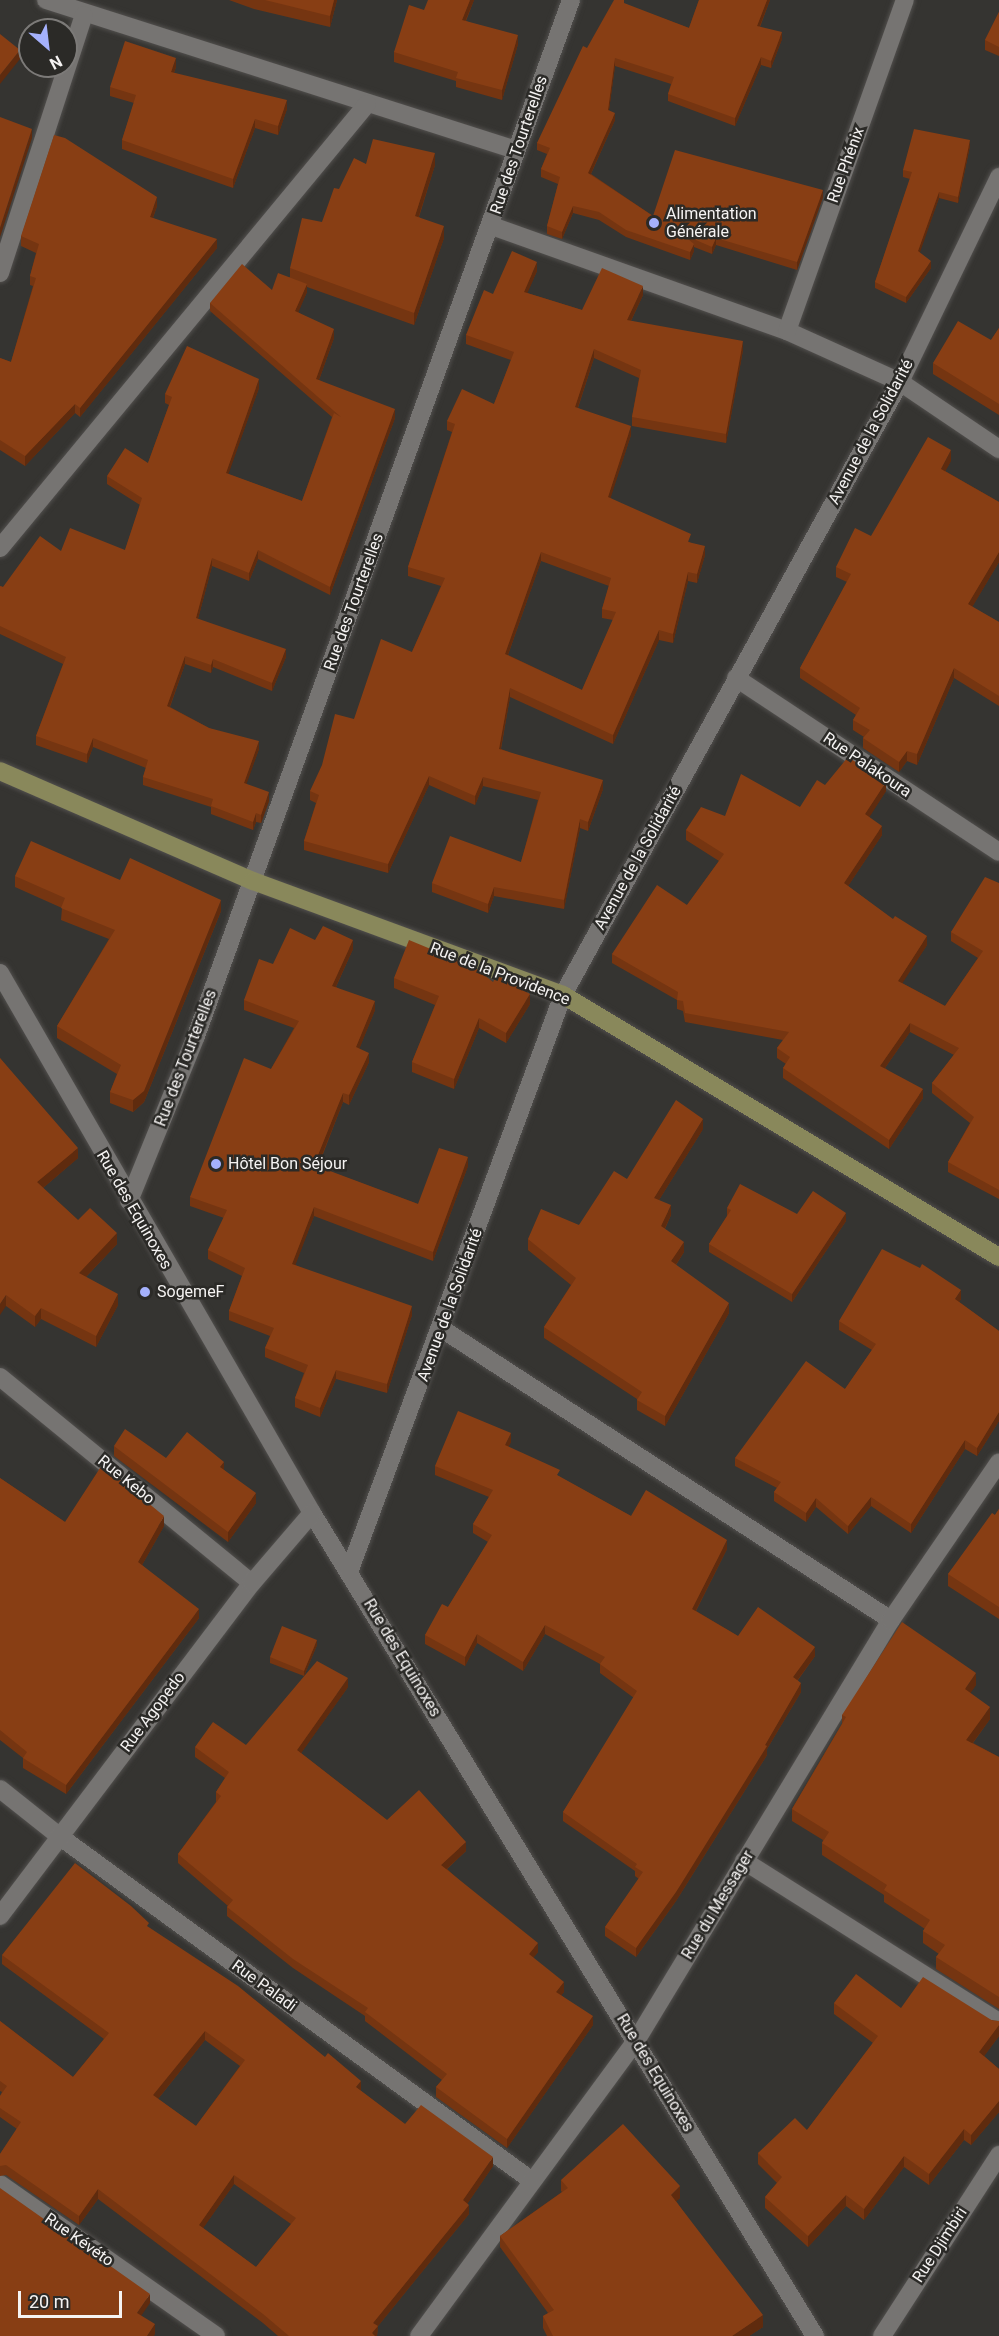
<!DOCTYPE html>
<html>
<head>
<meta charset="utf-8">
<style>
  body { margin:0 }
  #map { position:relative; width:999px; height:2336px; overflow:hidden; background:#353431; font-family:Roboto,sans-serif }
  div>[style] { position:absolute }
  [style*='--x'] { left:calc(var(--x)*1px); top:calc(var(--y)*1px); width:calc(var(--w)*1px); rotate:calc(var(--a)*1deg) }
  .roads { filter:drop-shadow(0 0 2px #514f4d) drop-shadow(0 0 2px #514f4d) }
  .street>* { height:18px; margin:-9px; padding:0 9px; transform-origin:9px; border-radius:9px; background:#767472 }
  .secondary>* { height:18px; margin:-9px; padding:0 9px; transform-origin:9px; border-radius:9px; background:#89885b }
  .wall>* { inset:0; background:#753511 }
  .shaded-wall>* { inset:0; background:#5f2b0e }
  .building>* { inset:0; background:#883e14 }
  .dots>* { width:16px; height:16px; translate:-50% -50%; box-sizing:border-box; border:3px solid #2b2a27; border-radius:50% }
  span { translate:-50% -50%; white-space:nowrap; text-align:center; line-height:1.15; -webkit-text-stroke:5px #2b2a27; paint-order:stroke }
  .street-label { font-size:16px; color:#f5f3f2 }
  .poi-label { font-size:16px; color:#f5f3f2 }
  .left { translate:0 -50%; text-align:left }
  .north { position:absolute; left:18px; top:18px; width:60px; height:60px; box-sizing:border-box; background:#2b2a27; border:2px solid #7c7a78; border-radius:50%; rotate:152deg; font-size:16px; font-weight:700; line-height:24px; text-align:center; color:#f5f3f2 }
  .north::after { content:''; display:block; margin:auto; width:21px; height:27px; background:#a5b1fc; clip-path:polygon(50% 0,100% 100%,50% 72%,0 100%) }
  .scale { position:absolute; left:18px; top:2291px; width:104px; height:27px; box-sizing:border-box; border:3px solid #f5f3f2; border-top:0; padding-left:8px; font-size:18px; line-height:21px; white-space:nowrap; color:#f5f3f2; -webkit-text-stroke:4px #2b2a27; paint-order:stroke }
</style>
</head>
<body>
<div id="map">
  <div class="roads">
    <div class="street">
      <i style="--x:46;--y:0;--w:492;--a:17.7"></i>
      <i style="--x:492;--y:226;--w:313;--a:19.6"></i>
      <i style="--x:787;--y:331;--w:124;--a:24.3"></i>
      <i style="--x:900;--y:382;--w:120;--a:34.1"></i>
      <i style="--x:0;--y:273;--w:271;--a:-72"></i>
      <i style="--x:787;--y:331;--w:351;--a:-70.4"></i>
      <i style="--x:0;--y:548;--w:576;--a:-50.42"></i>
      <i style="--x:736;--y:678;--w:315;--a:33.5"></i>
      <i style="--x:0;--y:973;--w:624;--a:59.98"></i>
      <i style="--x:312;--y:1513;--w:965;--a:58.57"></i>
      <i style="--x:129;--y:1201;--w:178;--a:-67.9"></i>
      <i style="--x:196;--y:1036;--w:1102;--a:-70.1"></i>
      <i style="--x:442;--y:1329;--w:535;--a:32.95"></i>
      <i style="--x:0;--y:1377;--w:325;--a:39.3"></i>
      <i style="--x:349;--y:1572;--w:615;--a:-69.65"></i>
      <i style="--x:563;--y:995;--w:700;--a:-61.2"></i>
      <i style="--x:900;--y:382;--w:228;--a:-64.2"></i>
      <i style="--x:0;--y:1789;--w:75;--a:38.5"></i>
      <i style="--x:59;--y:1836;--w:584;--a:36.09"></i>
      <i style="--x:744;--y:1861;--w:302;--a:32.3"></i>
      <i style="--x:0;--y:1916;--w:418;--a:-52.9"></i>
      <i style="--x:252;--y:1583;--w:92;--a:-49.4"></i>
      <i style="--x:0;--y:2184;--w:264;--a:35.1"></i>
      <i style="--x:419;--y:2336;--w:366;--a:-53.7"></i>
      <i style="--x:636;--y:2041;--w:492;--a:-58.8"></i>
      <i style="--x:891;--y:1620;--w:191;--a:-55.6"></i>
      <i style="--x:882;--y:2336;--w:216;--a:-57.1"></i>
    </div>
    <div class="secondary">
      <i style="--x:0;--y:771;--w:276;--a:23.5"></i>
      <i style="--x:253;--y:881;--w:330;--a:20.2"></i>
      <i style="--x:563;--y:995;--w:509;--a:31"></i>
    </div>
  </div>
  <div class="wall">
    <i style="clip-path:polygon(229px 0,337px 0,330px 27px,254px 9px)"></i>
    <i style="clip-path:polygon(474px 0,466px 21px,518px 44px,502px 100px,456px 87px,456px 81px,394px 62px,394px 52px,424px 10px)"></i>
    <i style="clip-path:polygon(699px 0,770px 0,760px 27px,782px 39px,771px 68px,761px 65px,735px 126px,668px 101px,668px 94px,671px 84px,615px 66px,609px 110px,615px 120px,591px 174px,653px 216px,823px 197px,797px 270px,716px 245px,712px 254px,694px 247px,694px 251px,690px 260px,626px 237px,599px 220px,573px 213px,562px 239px,547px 234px,547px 226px,558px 184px,541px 177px,541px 169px,547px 154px,537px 150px,537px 143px,624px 4px,689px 28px)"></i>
    <i style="clip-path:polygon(999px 12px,999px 56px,985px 50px,985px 40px)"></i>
    <i style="clip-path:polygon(176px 67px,174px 73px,287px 109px,278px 135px,255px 128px,233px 188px,122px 149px,122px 140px,134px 103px,110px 96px,110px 87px)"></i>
    <i style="clip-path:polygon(970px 146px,958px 203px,939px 198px,919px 253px,931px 268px,906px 303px,875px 288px,875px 282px,910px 179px,903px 177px,903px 170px)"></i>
    <i style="clip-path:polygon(366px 164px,435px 165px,419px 217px,444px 238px,414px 325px,307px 287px,307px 292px,298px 312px,334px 338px,319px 380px,395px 418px,330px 595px,258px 559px,249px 581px,212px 566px,198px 619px,286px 657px,272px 691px,213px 667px,211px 673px,185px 664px,170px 707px,209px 728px,259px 749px,246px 784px,269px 801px,261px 823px,256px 822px,253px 830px,211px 814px,211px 807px,143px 785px,143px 777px,146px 768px,93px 747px,87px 763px,36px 745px,36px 736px,63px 664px,0 634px,0 586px,3px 587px,61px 551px,125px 550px,140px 505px,107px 484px,107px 476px,148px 463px,169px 405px,165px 403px,165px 394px,259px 388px,228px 474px,302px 501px,332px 417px,210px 311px,210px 303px,272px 290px,290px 277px,290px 268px,322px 222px,339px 189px)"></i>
    <i style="clip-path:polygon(157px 206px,153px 218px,217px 248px,80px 417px,75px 413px,25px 466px,0 450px,0 358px,11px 362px,33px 286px,30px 285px,30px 276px,36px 253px,21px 246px,21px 236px)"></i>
    <i style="clip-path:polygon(evenodd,537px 271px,527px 293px,582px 310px,643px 295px,631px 321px,743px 350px,726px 443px,632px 426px,632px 417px,639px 378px,594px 358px,578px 408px,631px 435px,610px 498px,691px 543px,705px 555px,697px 583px,688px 581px,673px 643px,659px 640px,613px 744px,510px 697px,501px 749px,603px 789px,588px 831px,580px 828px,564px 909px,494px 896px,488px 913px,432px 892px,432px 883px,521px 862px,538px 800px,483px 786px,475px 805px,429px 785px,388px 873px,304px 850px,304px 841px,316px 803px,310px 800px,310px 791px,354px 719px,412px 652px,441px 586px,408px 576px,408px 567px,452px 432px,447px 430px,447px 421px,494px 404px,511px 360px,466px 344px,466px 335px,493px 294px,537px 271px,541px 561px,609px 586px,602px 609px,602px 618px,613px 620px,582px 690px,508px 655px,541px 561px)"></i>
    <i style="clip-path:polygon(999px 328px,999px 415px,933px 374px,933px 363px,991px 340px)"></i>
    <i style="clip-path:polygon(951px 461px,945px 471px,999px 502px,999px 562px,972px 607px,999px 622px,999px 706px,954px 678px,917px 765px,907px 761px,899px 772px,863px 748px,863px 738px,864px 737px,853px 730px,853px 720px,856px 715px,800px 678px,800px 668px,847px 582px,836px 577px,836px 567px,871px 536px)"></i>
    <i style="clip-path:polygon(825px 785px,886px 791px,869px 817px,882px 835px,848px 886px,927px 945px,902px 983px,945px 1006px,978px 958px,951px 941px,951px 932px,999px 883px,999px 1199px,948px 1172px,948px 1162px,970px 1123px,932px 1093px,932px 1083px,954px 1055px,910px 1032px,885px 1068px,923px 1098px,889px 1149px,783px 1078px,783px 1068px,786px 1064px,777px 1058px,777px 1048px,783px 1040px,685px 1022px,683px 1011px,677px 1009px,677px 1000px,612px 963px,612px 954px,687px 905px,719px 861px,686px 840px,686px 830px,725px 816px,800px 807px)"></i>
    <i style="clip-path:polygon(15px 876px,120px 880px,221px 911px,144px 1102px,133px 1112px,110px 1103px,110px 1092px,117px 1074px,57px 1038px,57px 1026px,109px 939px,61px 920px,62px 908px,15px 887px)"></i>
    <i style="clip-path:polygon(315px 940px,353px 949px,336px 987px,375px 1010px,359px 1049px,369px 1062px,349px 1105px,343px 1102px,318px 1167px,418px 1204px,468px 1166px,433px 1261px,314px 1216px,295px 1265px,412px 1315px,387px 1393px,336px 1379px,320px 1417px,295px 1407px,295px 1398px,304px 1373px,265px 1357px,265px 1348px,270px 1336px,229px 1320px,229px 1311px,242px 1276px,208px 1259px,208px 1250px,224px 1218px,190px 1206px,190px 1197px,271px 1069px,294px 1028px,244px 1010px,244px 1000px,273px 964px)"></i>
    <i style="clip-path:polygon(394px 978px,493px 982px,530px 1004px,506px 1043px,479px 1028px,454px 1089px,412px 1072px,412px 1062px,435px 1005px,394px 988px)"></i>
    <i style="clip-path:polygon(0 1058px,78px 1158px,43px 1188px,78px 1220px,117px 1244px,86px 1277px,118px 1305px,96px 1347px,41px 1319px,35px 1327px,6px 1306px)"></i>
    <i style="clip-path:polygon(703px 1129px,659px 1200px,671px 1215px,665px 1229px,684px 1252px,676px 1265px,729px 1313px,665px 1426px,637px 1410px,637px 1399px,544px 1338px,544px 1327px,571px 1285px,528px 1250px,528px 1239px,579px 1225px,627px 1179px)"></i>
    <i style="clip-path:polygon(727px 1208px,797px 1214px,846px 1221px,792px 1302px,709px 1252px,709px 1244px,727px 1216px)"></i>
    <i style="clip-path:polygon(961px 1299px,959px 1302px,999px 1331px,999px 1421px,977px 1456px,965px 1449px,911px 1533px,871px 1506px,848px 1534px,816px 1507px,806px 1522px,774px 1501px,774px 1492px,777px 1488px,735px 1466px,735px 1458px,845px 1389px,872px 1350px,839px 1330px,839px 1321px)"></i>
    <i style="clip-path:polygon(511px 1442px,508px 1447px,560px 1477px,631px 1516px,727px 1549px,696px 1611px,738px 1636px,815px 1656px,798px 1680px,801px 1692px,767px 1749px,767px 1755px,676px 1901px,636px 1957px,605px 1936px,605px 1927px,639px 1879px,635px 1876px,635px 1871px,563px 1821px,563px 1812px,634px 1698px,600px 1673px,600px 1664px,545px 1634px,523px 1671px,477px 1643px,465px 1666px,425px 1644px,425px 1635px,448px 1607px,488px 1542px,473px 1533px,473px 1524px,489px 1497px,435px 1475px,435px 1466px)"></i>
    <i style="clip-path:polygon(114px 1446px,166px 1458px,224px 1470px,256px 1503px,228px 1542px,114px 1456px)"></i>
    <i style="clip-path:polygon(0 1478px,65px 1522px,164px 1526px,142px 1565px,199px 1618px,66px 1794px,23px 1768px,23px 1758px,0 1740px)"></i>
    <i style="clip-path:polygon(999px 1509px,999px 1619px,948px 1586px,948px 1574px,995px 1515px)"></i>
    <i style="clip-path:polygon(317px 1645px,304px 1676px,270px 1663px,270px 1657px)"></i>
    <i style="clip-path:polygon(976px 1685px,970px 1693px,990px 1719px,973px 1743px,999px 1757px,999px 2009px,936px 1969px,936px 1957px,939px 1954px,923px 1943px,923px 1931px,925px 1929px,884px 1902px,884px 1895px,822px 1855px,822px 1843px,823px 1840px,792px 1821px,792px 1809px,842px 1724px,842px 1715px)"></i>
    <i style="clip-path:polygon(348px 1687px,301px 1753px,387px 1820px,466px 1851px,447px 1869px,538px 1952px,533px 1958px,564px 1992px,561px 1995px,593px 2025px,507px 2148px,436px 2097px,436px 2087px,442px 2080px,365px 2021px,365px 2016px,293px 1968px,227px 1916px,227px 1907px,228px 1906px,178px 1863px,178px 1854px,216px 1802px,216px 1792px,225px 1778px,195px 1757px,195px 1747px,246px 1745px)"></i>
    <i style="clip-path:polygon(evenodd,149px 1928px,361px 2091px,405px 2124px,493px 2166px,467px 2204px,469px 2214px,378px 2326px,377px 2336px,278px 2336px,263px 2323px,98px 2199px,79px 2225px,6px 2175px,0 2176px,0 2154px,17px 2129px,0 2117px,0 2096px,2px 2092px,0 2091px,0 2021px,73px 2077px,104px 2039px,2px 1964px,2px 1955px,149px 1928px,205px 2040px,240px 2066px,196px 2126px,158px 2099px,205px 2040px,149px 1928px,234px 2184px,291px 2224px,256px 2267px,203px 2228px,234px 2184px)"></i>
    <i style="clip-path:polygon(834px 2003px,901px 2008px,999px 2021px,999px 2036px,984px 2056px,999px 2069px,999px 2112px,971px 2145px,964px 2140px,929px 2185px,904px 2167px,864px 2220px,846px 2206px,808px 2247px,765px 2208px,765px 2197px,777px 2183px,758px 2164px,758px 2153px,807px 2130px,873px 2043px,834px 2014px)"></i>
    <i style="clip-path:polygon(561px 2180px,680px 2198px,676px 2201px,763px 2327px,749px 2336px,547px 2336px,543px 2328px,543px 2316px,548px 2313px,500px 2247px,500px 2236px,562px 2192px,561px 2191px)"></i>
  </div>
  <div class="shaded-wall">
    <i style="clip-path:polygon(334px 0,337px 0,330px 27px,330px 16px)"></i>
    <i style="clip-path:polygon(470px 0,474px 0,462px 29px,462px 20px)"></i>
    <i style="clip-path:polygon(767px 0,770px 0,757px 33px,757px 26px)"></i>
    <i style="clip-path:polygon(782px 32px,782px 39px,771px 68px,771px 61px)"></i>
    <i style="clip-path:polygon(518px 35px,518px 44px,502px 100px,502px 90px)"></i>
    <i style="clip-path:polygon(20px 50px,20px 59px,0 84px,0 75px)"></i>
    <i style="clip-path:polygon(761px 57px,761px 65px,735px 126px,735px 118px)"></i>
    <i style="clip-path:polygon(176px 58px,176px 67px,171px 81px,171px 72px)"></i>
    <i style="clip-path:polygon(615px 58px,615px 66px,608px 117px,608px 110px)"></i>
    <i style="clip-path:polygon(287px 100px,287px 109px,278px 135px,278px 126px)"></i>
    <i style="clip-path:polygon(615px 113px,615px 120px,588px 180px,588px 173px)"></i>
    <i style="clip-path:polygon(255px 119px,255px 128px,233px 188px,233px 179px)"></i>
    <i style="clip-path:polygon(32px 129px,32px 138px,0 237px,0 228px)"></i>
    <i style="clip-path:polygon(970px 140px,970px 146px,958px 203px,958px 197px)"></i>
    <i style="clip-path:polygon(435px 153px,435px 165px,415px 228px,415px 216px)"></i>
    <i style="clip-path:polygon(823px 190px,823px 197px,797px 270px,797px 262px)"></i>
    <i style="clip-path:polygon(939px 192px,939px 198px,918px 258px,918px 251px)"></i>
    <i style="clip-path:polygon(157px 197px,157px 206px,150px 226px,150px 217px)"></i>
    <i style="clip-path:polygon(573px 206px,573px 213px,562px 239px,562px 232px)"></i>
    <i style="clip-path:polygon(444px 226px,444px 238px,414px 325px,414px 313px)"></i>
    <i style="clip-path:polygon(716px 238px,716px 245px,712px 254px,712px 247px)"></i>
    <i style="clip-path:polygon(217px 239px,217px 248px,80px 417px,80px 408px)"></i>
    <i style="clip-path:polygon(694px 244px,694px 251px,690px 260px,690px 252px)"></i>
    <i style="clip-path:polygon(931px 261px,931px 268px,906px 303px,906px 297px)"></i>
    <i style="clip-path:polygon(537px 262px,537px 271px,524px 301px,524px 292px)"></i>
    <i style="clip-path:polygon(307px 284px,307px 292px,295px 320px,295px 311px)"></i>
    <i style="clip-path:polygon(643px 286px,643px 295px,627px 329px,627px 320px)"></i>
    <i style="clip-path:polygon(334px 329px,334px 338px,316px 388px,316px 379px)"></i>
    <i style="clip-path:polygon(743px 341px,743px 350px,726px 443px,726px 434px)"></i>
    <i style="clip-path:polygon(594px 349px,594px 358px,575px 416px,575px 407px)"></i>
    <i style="clip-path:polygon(259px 379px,259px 388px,226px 481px,226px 473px)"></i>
    <i style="clip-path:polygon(75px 404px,75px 413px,25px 466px,25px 456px)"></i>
    <i style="clip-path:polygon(395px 409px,395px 418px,330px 595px,330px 587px)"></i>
    <i style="clip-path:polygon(631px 426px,631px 435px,608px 506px,608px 497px)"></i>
    <i style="clip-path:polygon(951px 450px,951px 461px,941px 479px,941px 469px)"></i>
    <i style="clip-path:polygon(705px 546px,705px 555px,697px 583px,697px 574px)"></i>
    <i style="clip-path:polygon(258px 550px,258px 559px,249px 581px,249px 573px)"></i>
    <i style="clip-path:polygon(541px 552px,541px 561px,505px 663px,505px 654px)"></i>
    <i style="clip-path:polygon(999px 552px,999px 562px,968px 614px,968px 604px)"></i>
    <i style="clip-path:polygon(212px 558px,212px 566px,196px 626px,196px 618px)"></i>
    <i style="clip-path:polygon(688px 572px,688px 581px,673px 643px,673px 634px)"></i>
    <i style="clip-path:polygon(659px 630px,659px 640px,613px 744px,613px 735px)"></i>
    <i style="clip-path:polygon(286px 649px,286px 657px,272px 691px,272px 683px)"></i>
    <i style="clip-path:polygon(185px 656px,185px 664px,167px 714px,167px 706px)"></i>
    <i style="clip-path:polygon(213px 659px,213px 667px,211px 673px,211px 665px)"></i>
    <i style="clip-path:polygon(954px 668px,954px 678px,917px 765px,917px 754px)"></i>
    <i style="clip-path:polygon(510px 688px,510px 697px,499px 758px,499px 749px)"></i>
    <i style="clip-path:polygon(93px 738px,93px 747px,87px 763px,87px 754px)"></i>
    <i style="clip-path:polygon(259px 741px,259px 749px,244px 791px,244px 783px)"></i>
    <i style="clip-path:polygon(907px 751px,907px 761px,899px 772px,899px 762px)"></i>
    <i style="clip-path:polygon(429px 776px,429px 785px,388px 873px,388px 864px)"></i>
    <i style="clip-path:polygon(483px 777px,483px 786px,475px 805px,475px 796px)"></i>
    <i style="clip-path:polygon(603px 780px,603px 789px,588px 831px,588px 822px)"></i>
    <i style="clip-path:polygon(886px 782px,886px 791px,865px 824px,865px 814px)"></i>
    <i style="clip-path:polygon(269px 792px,269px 801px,261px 823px,261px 815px)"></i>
    <i style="clip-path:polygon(256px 813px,256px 822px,253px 830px,253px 822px)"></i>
    <i style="clip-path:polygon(580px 819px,580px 828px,564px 909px,564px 900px)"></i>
    <i style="clip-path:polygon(882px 826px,882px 835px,844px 892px,844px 883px)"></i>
    <i style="clip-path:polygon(494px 887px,494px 896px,488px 913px,488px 904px)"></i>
    <i style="clip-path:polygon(221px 900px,221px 911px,144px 1102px,133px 1112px,133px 1100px)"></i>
    <i style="clip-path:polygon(927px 936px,927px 945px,898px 990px,898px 981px)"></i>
    <i style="clip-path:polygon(353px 940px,353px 949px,332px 995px,332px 986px)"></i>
    <i style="clip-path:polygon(530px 994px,530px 1004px,506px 1043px,506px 1033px)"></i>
    <i style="clip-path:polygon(375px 1001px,375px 1010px,356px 1057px,356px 1047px)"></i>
    <i style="clip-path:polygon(479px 1018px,479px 1028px,454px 1089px,454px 1079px)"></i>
    <i style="clip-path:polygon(910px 1023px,910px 1032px,880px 1075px,880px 1066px)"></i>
    <i style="clip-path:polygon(369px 1053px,369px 1062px,349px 1105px,349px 1095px)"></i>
    <i style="clip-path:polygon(923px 1089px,923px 1098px,889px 1149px,889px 1140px)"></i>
    <i style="clip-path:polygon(343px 1093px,343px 1102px,314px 1175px,314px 1165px)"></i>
    <i style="clip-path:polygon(703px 1119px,703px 1129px,654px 1208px,654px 1198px)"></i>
    <i style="clip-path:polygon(78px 1148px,78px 1158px,37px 1193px,37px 1182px)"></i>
    <i style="clip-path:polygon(468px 1157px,468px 1166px,433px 1261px,433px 1252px)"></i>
    <i style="clip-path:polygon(671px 1205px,671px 1215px,661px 1236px,661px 1226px)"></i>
    <i style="clip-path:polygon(314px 1207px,314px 1216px,292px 1274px,292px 1264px)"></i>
    <i style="clip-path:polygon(846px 1213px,846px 1221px,792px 1302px,792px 1294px)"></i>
    <i style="clip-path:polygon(117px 1233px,117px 1244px,79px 1284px,79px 1273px)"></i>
    <i style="clip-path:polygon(684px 1242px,684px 1252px,671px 1272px,671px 1261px)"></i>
    <i style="clip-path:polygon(961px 1290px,961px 1299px,955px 1308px,955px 1299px)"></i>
    <i style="clip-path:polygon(118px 1294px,118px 1305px,96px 1347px,96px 1336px)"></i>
    <i style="clip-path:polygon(6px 1295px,6px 1306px,0 1315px,0 1304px)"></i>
    <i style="clip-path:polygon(729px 1303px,729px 1313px,665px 1426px,665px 1416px)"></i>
    <i style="clip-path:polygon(412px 1306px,412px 1315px,387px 1393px,387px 1384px)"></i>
    <i style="clip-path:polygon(41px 1308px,41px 1319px,35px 1327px,35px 1316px)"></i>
    <i style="clip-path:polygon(336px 1370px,336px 1379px,320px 1417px,320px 1408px)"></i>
    <i style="clip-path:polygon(999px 1412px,999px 1421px,977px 1456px,977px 1448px)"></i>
    <i style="clip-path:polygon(511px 1433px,511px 1442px,505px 1454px,505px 1445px)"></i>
    <i style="clip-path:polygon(965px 1440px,965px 1449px,911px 1533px,911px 1524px)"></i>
    <i style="clip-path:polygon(224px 1462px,224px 1472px,220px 1467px)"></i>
    <i style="clip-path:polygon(256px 1493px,256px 1503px,228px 1542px,228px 1532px)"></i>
    <i style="clip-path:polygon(871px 1497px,871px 1506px,848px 1534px,848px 1526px)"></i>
    <i style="clip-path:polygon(816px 1498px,816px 1507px,806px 1522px,806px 1513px)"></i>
    <i style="clip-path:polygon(164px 1516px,164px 1526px,138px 1572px,138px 1562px)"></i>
    <i style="clip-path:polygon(727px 1540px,727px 1549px,692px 1618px,692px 1609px)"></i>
    <i style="clip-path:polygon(199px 1609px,199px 1618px,66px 1794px,66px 1785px)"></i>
    <i style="clip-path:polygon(545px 1625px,545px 1634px,523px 1671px,523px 1662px)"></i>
    <i style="clip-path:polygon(477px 1634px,477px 1643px,465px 1666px,465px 1657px)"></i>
    <i style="clip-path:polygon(317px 1640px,317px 1645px,304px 1676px,304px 1671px)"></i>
    <i style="clip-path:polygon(815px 1647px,815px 1656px,793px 1686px,793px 1677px)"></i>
    <i style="clip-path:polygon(976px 1673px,976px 1685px,965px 1701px,965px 1689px)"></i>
    <i style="clip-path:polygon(348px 1678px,348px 1687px,297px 1759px,297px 1750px)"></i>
    <i style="clip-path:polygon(801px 1683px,801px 1692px,767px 1749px,767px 1755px,676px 1901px,636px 1957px,636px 1948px,765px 1745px)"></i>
    <i style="clip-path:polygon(990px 1707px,990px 1719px,966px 1752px,966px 1740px)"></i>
    <i style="clip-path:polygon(466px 1842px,466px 1851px,441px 1874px,441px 1865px)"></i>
    <i style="clip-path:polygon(538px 1943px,538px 1952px,529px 1963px,529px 1954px)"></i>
    <i style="clip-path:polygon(564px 1982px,564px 1992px,556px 2002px,556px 1992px)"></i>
    <i style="clip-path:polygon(593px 2016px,593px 2025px,507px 2148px,507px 2139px)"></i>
    <i style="clip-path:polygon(999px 2025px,999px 2036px,979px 2063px,979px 2052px)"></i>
    <i style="clip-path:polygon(205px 2031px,205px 2040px,153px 2105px,153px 2095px)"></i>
    <i style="clip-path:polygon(361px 2081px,361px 2091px,356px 2087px)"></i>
    <i style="clip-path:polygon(999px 2101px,999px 2112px,971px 2145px,971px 2135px)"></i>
    <i style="clip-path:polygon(964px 2129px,964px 2140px,929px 2185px,929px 2174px)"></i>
    <i style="clip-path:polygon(904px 2156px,904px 2167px,864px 2220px,864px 2209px)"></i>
    <i style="clip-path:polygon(493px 2157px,493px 2166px,463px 2210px,463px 2200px)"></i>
    <i style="clip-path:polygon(234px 2175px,234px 2184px,199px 2234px,199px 2225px)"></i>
    <i style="clip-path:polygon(680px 2186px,680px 2198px,671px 2206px,671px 2195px)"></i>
    <i style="clip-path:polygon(98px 2189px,98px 2199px,79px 2225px,79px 2216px)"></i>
    <i style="clip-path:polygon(846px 2195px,846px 2206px,808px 2247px,808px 2236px)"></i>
    <i style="clip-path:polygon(469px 2205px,469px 2214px,378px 2326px,377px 2336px,372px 2336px,373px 2323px)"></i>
    <i style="clip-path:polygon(150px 2294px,150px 2303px,137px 2322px,137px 2313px)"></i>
    <i style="clip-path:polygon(763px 2315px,763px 2327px,749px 2336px,732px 2336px)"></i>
    <i style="clip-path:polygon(155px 2324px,155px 2334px,154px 2336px,147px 2336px)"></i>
  </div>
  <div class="building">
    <i style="clip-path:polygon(265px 0,334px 0,330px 16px)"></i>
    <i style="clip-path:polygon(428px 0,470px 0,462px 20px,518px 35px,502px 90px,456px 78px,458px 72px,394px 52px,409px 5px,424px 10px)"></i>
    <i style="clip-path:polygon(614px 0,624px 0,624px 3px,689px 28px,699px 0,767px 0,757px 26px,782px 32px,771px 61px,761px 57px,735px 118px,668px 94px,674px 77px,615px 58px,608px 110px,615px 113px,588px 173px,653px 216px,675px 150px,823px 190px,797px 262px,716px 238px,712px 247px,682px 234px,694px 244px,690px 252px,626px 230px,599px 212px,573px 206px,562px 232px,547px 226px,560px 177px,541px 169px,550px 148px,537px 143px,583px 46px,587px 48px)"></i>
    <i style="clip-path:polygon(999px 12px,999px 47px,985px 40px)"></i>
    <i style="clip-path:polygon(0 34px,20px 50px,0 75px)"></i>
    <i style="clip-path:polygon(125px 41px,176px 58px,171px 72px,287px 100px,278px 126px,255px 119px,233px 179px,122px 140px,136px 95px,110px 87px)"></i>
    <i style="clip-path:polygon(0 117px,32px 129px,0 228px)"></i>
    <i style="clip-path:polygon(914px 129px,970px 140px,958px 197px,939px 192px,918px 251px,931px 261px,906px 297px,875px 282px,912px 172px,903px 170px)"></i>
    <i style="clip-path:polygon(54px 135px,65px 138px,157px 197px,150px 217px,217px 239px,80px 408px,75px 404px,25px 456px,0 440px,0 358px,11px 362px,36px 278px,30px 276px,39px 244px,21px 236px)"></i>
    <i style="clip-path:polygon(373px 139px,435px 153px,415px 216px,444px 226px,414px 313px,290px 268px,302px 218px,322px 222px,334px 188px,339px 189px,354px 158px,366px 164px)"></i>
    <i style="clip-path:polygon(evenodd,512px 251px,537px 262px,524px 292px,582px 310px,602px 268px,643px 286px,627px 320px,743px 341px,726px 434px,632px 417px,641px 370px,594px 349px,575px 407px,631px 426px,608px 497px,691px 534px,688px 542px,705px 546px,697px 574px,688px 572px,673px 634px,659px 630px,613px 735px,510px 688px,499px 749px,603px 780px,588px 822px,580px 819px,564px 900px,494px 887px,488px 904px,432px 883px,450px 836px,521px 862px,541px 792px,483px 777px,475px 796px,429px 776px,388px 864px,304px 841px,319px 795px,310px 791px,322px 765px,335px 714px,354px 719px,381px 639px,412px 652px,445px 578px,408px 567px,455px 424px,447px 421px,462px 389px,494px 404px,514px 352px,466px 335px,484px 290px,493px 294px,512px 251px,541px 552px,611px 578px,602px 609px,616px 612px,582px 690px,505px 654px,541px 552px)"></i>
    <i style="clip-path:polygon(242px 264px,272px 290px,278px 273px,307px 284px,295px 311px,334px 329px,316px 379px,395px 409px,330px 587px,258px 550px,249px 573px,212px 558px,196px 618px,286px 649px,272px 683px,213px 659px,211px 665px,185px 656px,167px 706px,209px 728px,259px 741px,244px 783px,269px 792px,261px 815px,256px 813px,253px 822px,211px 806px,213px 799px,143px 777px,148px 760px,93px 738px,87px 754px,36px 736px,66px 657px,0 626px,0 586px,3px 587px,40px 536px,61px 551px,70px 528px,125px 550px,142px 498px,107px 476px,125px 448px,148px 463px,172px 397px,165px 394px,187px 346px,259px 379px,226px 473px,302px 501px,334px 413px,341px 417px,210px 303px)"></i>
    <i style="clip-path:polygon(958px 321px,991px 340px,999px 328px,999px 404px,933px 363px)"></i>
    <i style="clip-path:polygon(928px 437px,951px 450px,941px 469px,999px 502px,999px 552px,968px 604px,999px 622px,999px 696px,954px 668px,917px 754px,907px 751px,899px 762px,863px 738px,870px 730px,853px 720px,860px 708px,800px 668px,851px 574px,836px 567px,855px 528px,871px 536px)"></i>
    <i style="clip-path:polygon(848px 757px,886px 782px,865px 814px,882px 826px,844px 883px,893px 919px,895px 916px,927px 936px,898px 981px,945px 1006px,983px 951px,951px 932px,985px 877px,999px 883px,999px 1190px,948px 1162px,974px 1117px,932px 1083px,959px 1048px,910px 1023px,880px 1066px,923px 1089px,889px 1140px,783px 1068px,790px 1057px,777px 1048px,789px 1032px,685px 1013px,683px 1001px,677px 1000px,678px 992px,612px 954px,657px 885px,687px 905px,724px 854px,686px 830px,701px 807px,725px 816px,741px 774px,800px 807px,817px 780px,825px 785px)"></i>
    <i style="clip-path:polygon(31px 841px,120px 880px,130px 858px,221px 900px,144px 1091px,133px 1100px,110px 1092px,121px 1065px,57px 1026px,115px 930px,61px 908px,65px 898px,15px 876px)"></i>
    <i style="clip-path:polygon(323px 926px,353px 940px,332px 986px,375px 1001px,356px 1047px,369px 1053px,349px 1095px,343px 1093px,314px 1165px,418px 1204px,439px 1148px,468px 1157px,433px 1252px,314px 1207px,292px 1264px,412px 1306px,387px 1384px,336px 1370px,320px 1408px,295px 1398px,308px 1365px,265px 1348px,274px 1328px,229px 1311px,245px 1268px,208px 1250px,227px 1210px,190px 1197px,244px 1058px,271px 1069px,299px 1021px,244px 1000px,259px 959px,273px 964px,290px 928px,315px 940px)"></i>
    <i style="clip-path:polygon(409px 940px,474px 967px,493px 982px,497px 975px,530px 994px,506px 1033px,479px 1018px,454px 1079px,412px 1062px,439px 996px,394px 978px)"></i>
    <i style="clip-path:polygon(0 1058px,78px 1148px,37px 1182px,78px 1220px,90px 1208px,117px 1233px,79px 1273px,118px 1294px,96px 1336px,41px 1308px,35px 1316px,6px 1295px,0 1304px)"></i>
    <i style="clip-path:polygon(676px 1100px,703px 1119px,654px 1198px,671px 1205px,661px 1226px,684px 1242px,671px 1261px,729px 1303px,665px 1416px,637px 1400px,642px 1392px,544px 1327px,576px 1278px,528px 1239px,541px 1209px,579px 1225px,614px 1171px,627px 1179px)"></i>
    <i style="clip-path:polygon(740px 1184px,797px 1214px,813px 1191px,846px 1213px,792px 1294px,709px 1244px,731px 1210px,727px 1208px)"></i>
    <i style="clip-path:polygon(882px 1249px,920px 1268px,922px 1264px,961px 1290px,955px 1299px,999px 1331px,999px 1412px,977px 1448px,965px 1440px,911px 1524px,871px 1497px,848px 1526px,816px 1498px,806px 1513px,774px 1492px,781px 1482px,735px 1458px,806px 1361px,845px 1389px,876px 1344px,839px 1321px)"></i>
    <i style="clip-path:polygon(458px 1411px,511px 1433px,505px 1445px,560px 1470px,557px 1475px,631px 1516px,646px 1490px,727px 1540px,692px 1609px,738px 1636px,758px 1607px,815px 1647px,793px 1677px,801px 1683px,765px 1745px,767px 1746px,676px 1892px,636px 1948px,605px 1927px,643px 1872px,635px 1867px,637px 1864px,563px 1812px,637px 1691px,600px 1664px,605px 1657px,545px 1625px,523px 1662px,477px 1634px,465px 1657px,425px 1635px,442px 1604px,448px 1607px,492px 1535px,473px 1524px,493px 1490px,435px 1466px)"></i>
    <i style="clip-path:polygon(125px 1429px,166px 1458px,187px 1432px,224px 1462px,220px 1467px,256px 1493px,228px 1532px,114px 1446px)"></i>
    <i style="clip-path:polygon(102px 1465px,164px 1516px,138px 1562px,199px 1609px,66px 1785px,23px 1758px,27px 1752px,0 1730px,0 1478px,65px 1522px)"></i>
    <i style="clip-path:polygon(999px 1509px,999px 1607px,948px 1574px,992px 1513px,995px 1515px)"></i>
    <i style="clip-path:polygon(902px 1622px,976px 1673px,965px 1689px,990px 1707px,966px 1740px,999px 1757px,999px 1997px,936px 1957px,945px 1945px,923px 1931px,930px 1920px,884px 1890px,887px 1885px,822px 1843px,829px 1832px,792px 1809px,846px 1717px,842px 1715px)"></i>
    <i style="clip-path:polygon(282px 1626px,317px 1640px,304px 1671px,270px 1657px)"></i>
    <i style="clip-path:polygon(317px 1661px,348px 1678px,297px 1750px,387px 1820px,419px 1790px,466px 1842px,441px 1865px,538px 1943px,529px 1954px,564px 1982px,556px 1992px,593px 2016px,507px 2139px,436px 2087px,447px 2074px,365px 2012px,368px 2008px,293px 1959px,227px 1907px,233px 1900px,178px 1854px,221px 1796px,216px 1792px,229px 1772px,195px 1747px,213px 1722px,246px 1745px)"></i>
    <i style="clip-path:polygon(evenodd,75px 1863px,131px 1906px,149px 1923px,147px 1926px,238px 1986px,325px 2057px,328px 2053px,361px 2081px,356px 2087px,405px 2124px,421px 2105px,493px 2157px,463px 2200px,469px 2205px,373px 2323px,378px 2326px,372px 2333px,375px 2336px,289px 2336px,263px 2314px,98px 2189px,79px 2216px,6px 2165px,0 2166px,0 2154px,21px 2122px,0 2108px,0 2096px,7px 2086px,0 2081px,0 2021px,73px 2077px,109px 2033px,2px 1955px,75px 1863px,205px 2031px,245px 2060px,196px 2126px,153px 2095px,205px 2031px,75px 1863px,234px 2175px,296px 2218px,256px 2267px,199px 2225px,234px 2175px)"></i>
    <i style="clip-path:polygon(856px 1974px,901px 2008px,923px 1977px,993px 2021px,999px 2021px,999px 2025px,979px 2052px,999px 2069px,999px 2101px,971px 2135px,964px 2129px,929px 2174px,904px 2156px,864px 2209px,846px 2195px,808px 2236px,765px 2197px,782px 2177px,758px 2153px,795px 2118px,807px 2130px,878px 2036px,834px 2003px)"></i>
    <i style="clip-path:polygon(623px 2124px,680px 2186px,671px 2195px,763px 2315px,732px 2336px,553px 2336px,543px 2316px,554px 2310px,500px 2236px,568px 2188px,561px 2180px)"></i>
    <i style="clip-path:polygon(0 2188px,150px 2294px,137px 2313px,155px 2324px,147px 2336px,0 2336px)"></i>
  </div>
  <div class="dots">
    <i style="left:654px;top:223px;background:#a5b1fc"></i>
    <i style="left:216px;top:1164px;background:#a5b1fc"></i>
    <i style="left:145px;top:1292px;background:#a5b1fc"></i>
  </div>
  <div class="street-label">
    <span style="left:519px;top:145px;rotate:-71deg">Rue des Tourterelles</span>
    <span style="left:846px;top:165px;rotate:-70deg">Rue Phénix</span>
    <span style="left:871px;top:432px;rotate:-62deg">Avenue de la Solidarité</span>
    <span style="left:354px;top:602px;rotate:-70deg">Rue des Tourterelles</span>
    <span style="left:867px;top:765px;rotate:34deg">Rue Palakoura</span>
    <span style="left:638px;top:858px;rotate:-61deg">Avenue de la Solidarité</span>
    <span style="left:500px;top:974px;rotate:21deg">Rue de la Providence</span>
    <span style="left:186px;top:1058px;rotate:-69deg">Rue des Tourterelles</span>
    <span style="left:134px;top:1210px;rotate:60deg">Rue des Equinoxes</span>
    <span style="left:450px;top:1305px;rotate:-70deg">Avenue de la Solidarité</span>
    <span style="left:126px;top:1480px;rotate:39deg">Rue Kebo</span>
    <span style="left:402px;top:1658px;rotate:59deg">Rue des Equinoxes</span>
    <span style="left:153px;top:1712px;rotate:-53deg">Rue Agopedo</span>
    <span style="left:718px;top:1905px;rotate:-59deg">Rue du Messager</span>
    <span style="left:264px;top:1986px;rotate:36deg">Rue Paladi</span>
    <span style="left:655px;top:2073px;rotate:59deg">Rue des Equinoxes</span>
    <span style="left:79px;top:2240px;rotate:35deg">Rue Kévéto</span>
    <span style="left:940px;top:2245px;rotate:-57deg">Rue Djimbiri</span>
  </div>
  <div class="poi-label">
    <span class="left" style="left:666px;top:223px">Alimentation<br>Générale</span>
    <span class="left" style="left:228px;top:1164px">Hôtel Bon Séjour</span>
    <span class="left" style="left:157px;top:1292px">SogemeF</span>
  </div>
  <div class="north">N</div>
  <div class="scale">20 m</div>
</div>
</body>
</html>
